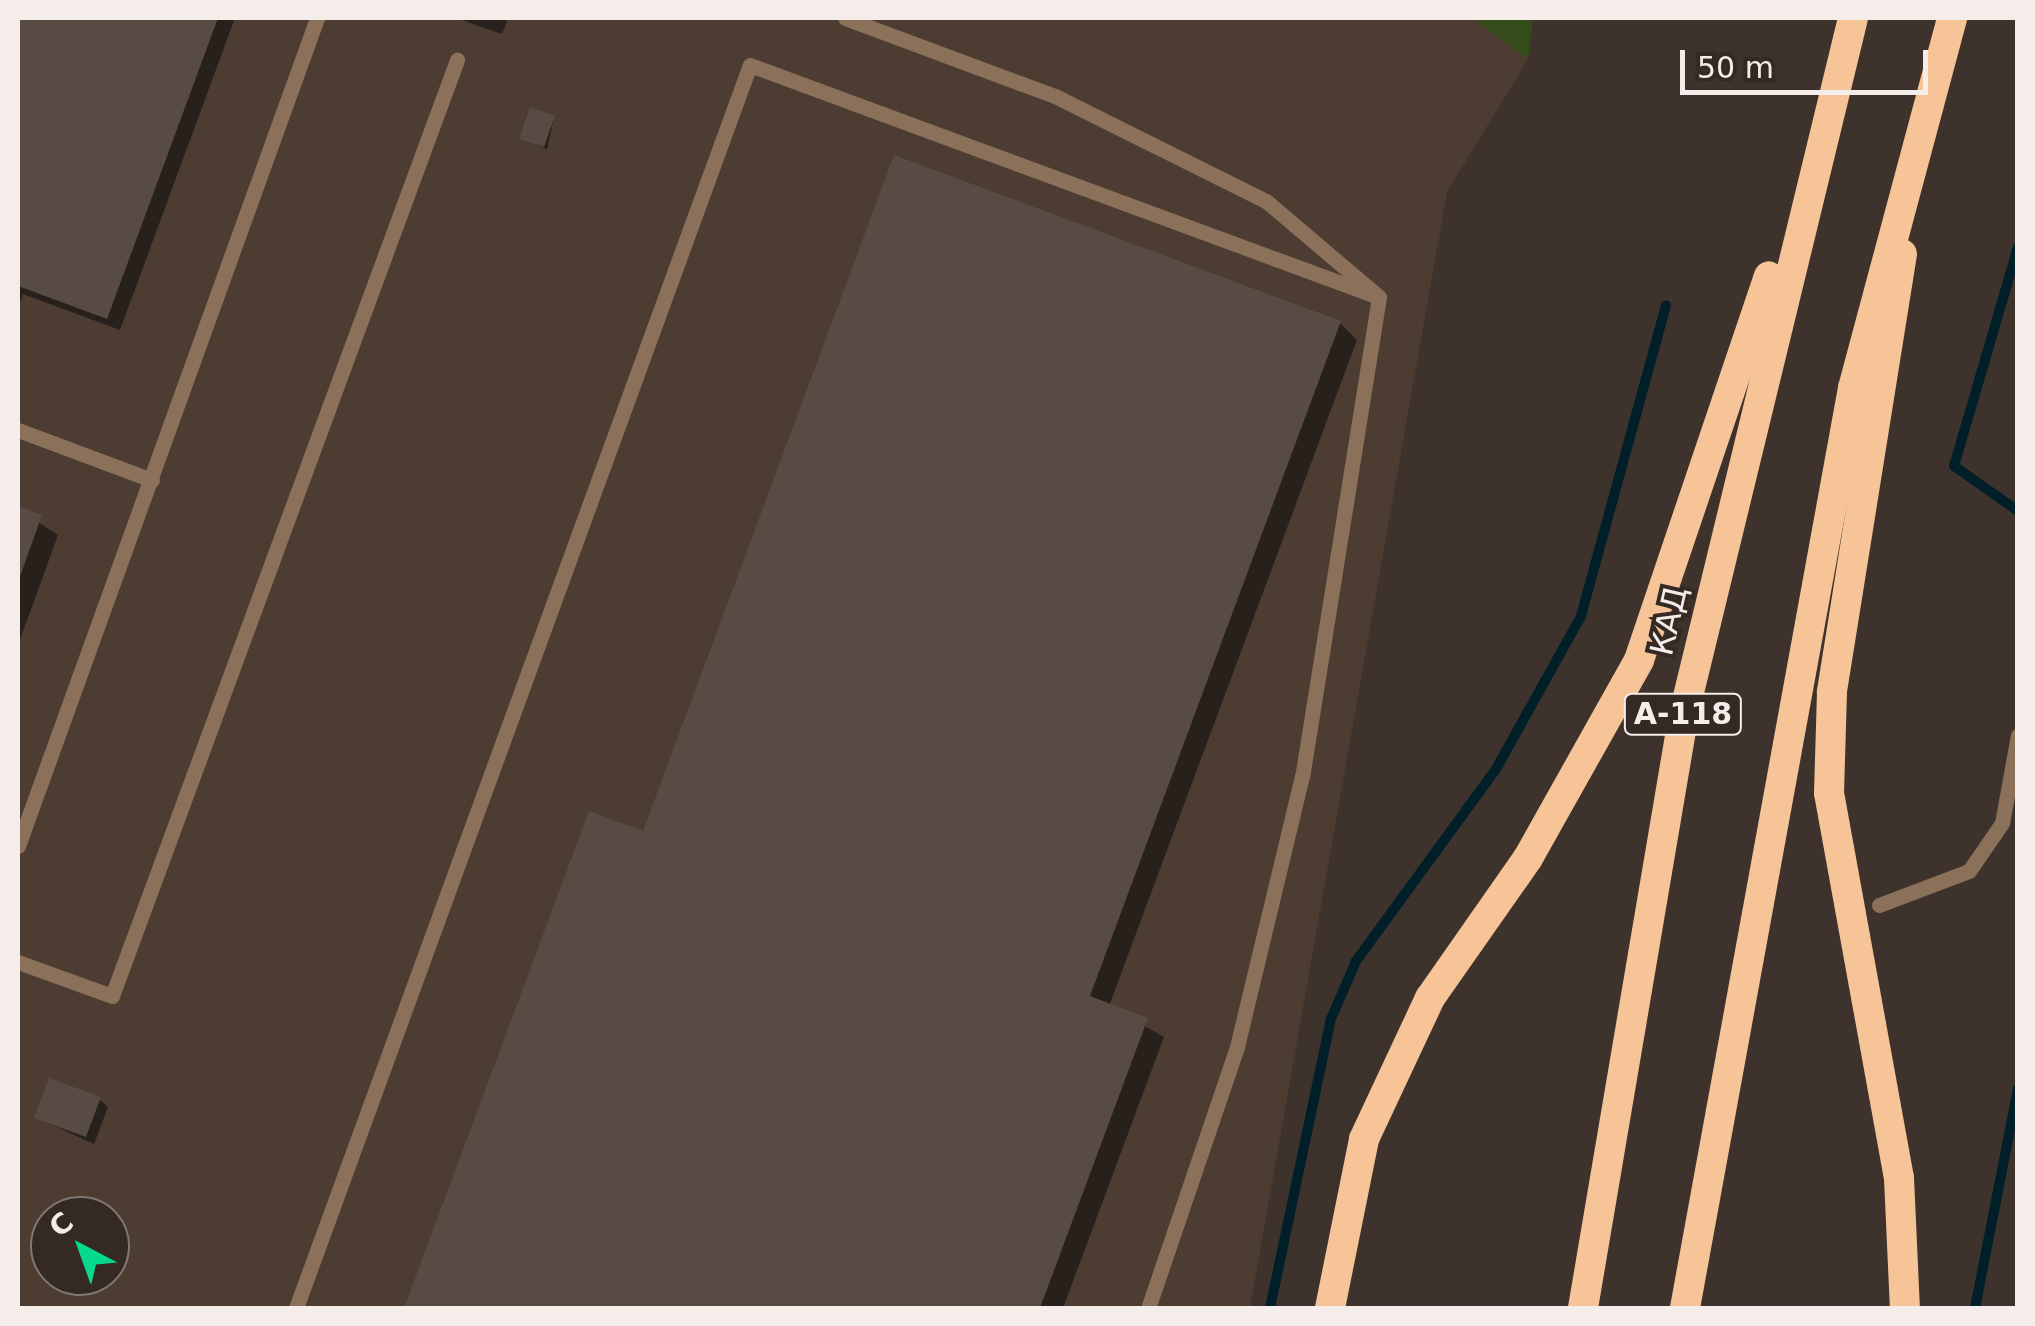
<!DOCTYPE html>
<html>
<head>
<meta charset="utf-8">
<style>
  body { margin:0 }
  #map { position:relative; width:2035px; height:1326px; overflow:hidden; background:#3e332c; font-family:"DejaVu Sans",sans-serif }
  div>[style] { position:absolute }
  [style*='--x'] { left:calc(var(--x)*1px); top:calc(var(--y)*1px); width:calc(var(--w)*1px); rotate:calc(var(--a)*1deg) }
  .built>* { inset:0; background:#4c3c32 }
  .green>* { inset:0; background:#344c19 }
  .shadow>* { inset:0; background:#0007 }
  .stream>* { height:10px; margin:-5px; padding:0 5px; transform-origin:5px; border-radius:5px; background:#001f29 }
  .building>* { inset:0; background:#574b44 }
  .lane>* { height:15px; margin:-7.5px; padding:0 7.5px; transform-origin:7.5px; border-radius:7.5px; background:#8b715a }
  .highway>* { height:30px; margin:-15px; padding:0 15px; transform-origin:15px; border-radius:15px; background:#f6c497 }
  span { translate:-50% -50%; white-space:nowrap; text-align:center; line-height:1.15; -webkit-text-stroke:8px #342923; paint-order:stroke }
  .shield-label span { padding:2px 8px; background:#342923; border:2px solid; border-radius:8px; -webkit-text-stroke-width:0 }
  .shield-label { font-size:30px; color:#f5ede9; font-weight:700 }
  .street-label { font-size:32px; color:#f5ede9 }
  .frame { position:absolute; inset:0; border:20px solid #f5ede9; pointer-events:none }
  .north { position:absolute; left:30px; top:1196px; width:100px; height:100px; box-sizing:border-box; background:#342923; border:2px solid #817772; border-radius:50%; rotate:319deg; font-size:28px; font-weight:700; line-height:40px; text-align:center; color:#f5ede9 }
  .north::after { content:''; display:block; margin:auto; width:35px; height:45px; background:#05d98b; clip-path:polygon(50% 0,100% 100%,50% 72%,0 100%) }
  .scale { position:absolute; left:1680px; top:50px; width:248px; height:45px; box-sizing:border-box; border:5px solid #f5ede9; border-top:0; padding-left:12px; font-size:30px; line-height:35px; white-space:nowrap; color:#f5ede9; -webkit-text-stroke:8px #342923; paint-order:stroke }
</style>
</head>
<body>
<div id="map">
  <div class="built">
    <i style="clip-path:polygon(evenodd,18px 18px,1473px 18px,1528px 59px,1447px 192px,1250px 1308px,18px 1308px,18px 18px,50px 1216px,110px 1216px,110px 1276px,50px 1276px,50px 1216px)"></i>
  </div>
  <div class="green">
    <i style="clip-path:polygon(1473px 18px,1533px 18px,1528px 59px)"></i>
  </div>
  <div class="shadow">
    <i style="clip-path:polygon(18px 18px,235px 18px,120px 330px,23px 294px,18px 308px)"></i>
    <i style="clip-path:polygon(456px 18px,508px 18px,502px 34px)"></i>
    <i style="clip-path:polygon(554px 118px,547px 149px,522px 139px)"></i>
    <i style="clip-path:polygon(1340px 323px,1357px 340px,1109px 1006px,1164px 1037px,1063px 1308px,406px 1308px,590px 814px,644px 834px)"></i>
    <i style="clip-path:polygon(18px 509px,58px 535px,18px 645px)"></i>
    <i style="clip-path:polygon(99px 1099px,108px 1107px,94px 1144px,37px 1118px)"></i>
  </div>
  <div class="stream">
    <i style="--x:2018;--y:247;--w:228;--a:106.3"></i>
    <i style="--x:1954;--y:466;--w:78;--a:35.1"></i>
    <i style="--x:1270;--y:1308;--w:295;--a:-78.1"></i>
    <i style="--x:1331;--y:1019;--w:63;--a:-66.7"></i>
    <i style="--x:1356;--y:961;--w:238;--a:-53.9"></i>
    <i style="--x:1496;--y:769;--w:175;--a:-60.9"></i>
    <i style="--x:1581;--y:616;--w:322;--a:-74.7"></i>
    <i style="--x:1975;--y:1308;--w:224;--a:-78.9"></i>
  </div>
  <div class="building">
    <i style="clip-path:polygon(18px 18px,218px 18px,107px 319px,18px 286px)"></i>
    <i style="clip-path:polygon(530px 107px,555px 116px,544px 147px,519px 139px)"></i>
    <i style="clip-path:polygon(894px 155px,1341px 321px,1090px 996px,1148px 1018px,1040px 1308px,404px 1308px,589px 811px,643px 831px)"></i>
    <i style="clip-path:polygon(18px 506px,42px 515px,18px 582px)"></i>
    <i style="clip-path:polygon(49px 1078px,101px 1097px,86px 1137px,34px 1118px)"></i>
  </div>
  <div class="lane">
    <i style="--x:845;--y:18;--w:224;--a:20.4"></i>
    <i style="--x:1055;--y:96;--w:236;--a:26.5"></i>
    <i style="--x:1266;--y:201;--w:145;--a:40.3"></i>
    <i style="--x:18;--y:430;--w:143;--a:20.5"></i>
    <i style="--x:18;--y:846;--w:880;--a:-70.14"></i>
    <i style="--x:1879;--y:905;--w:96;--a:-20.7"></i>
    <i style="--x:1969;--y:871;--w:58;--a:-55.5"></i>
    <i style="--x:2002;--y:823;--w:89;--a:-79.7"></i>
    <i style="--x:18;--y:962;--w:100;--a:19.9"></i>
    <i style="--x:112;--y:996;--w:998;--a:-69.77"></i>
    <i style="--x:296;--y:1308;--w:1323;--a:-69.94"></i>
    <i style="--x:750;--y:65;--w:670;--a:20.25"></i>
    <i style="--x:1379;--y:297;--w:485;--a:99.1"></i>
    <i style="--x:1302;--y:776;--w:282;--a:103.5"></i>
    <i style="--x:1236;--y:1050;--w:273;--a:108.8"></i>
  </div>
  <div class="highway">
    <i style="--x:1902;--y:254;--w:444;--a:99.1"></i>
    <i style="--x:1832;--y:692;--w:101;--a:91.7"></i>
    <i style="--x:1829;--y:793;--w:391;--a:79.7"></i>
    <i style="--x:1899;--y:1178;--w:130;--a:87.4"></i>
    <i style="--x:1330;--y:1308;--w:172;--a:-78.6"></i>
    <i style="--x:1364;--y:1139;--w:156;--a:-64.9"></i>
    <i style="--x:1430;--y:998;--w:171;--a:-55"></i>
    <i style="--x:1528;--y:858;--w:227;--a:-60.7"></i>
    <i style="--x:1639;--y:660;--w:405;--a:-71.3"></i>
    <i style="--x:1583;--y:1308;--w:604;--a:-80.37"></i>
    <i style="--x:1684;--y:713;--w:715;--a:-76.33"></i>
    <i style="--x:1685;--y:1308;--w:935;--a:-79.65"></i>
    <i style="--x:1853;--y:388;--w:383;--a:-75"></i>
  </div>
  <div class="shield-label">
    <span style="left:1683px;top:714px">А-118</span>
  </div>
  <div class="street-label">
    <span style="left:1669px;top:621px;rotate:-77deg">КАД</span>
  </div>
  <div class="frame"></div>
  <div class="north">С</div>
  <div class="scale">50 m</div>
</div>
</body>
</html>
